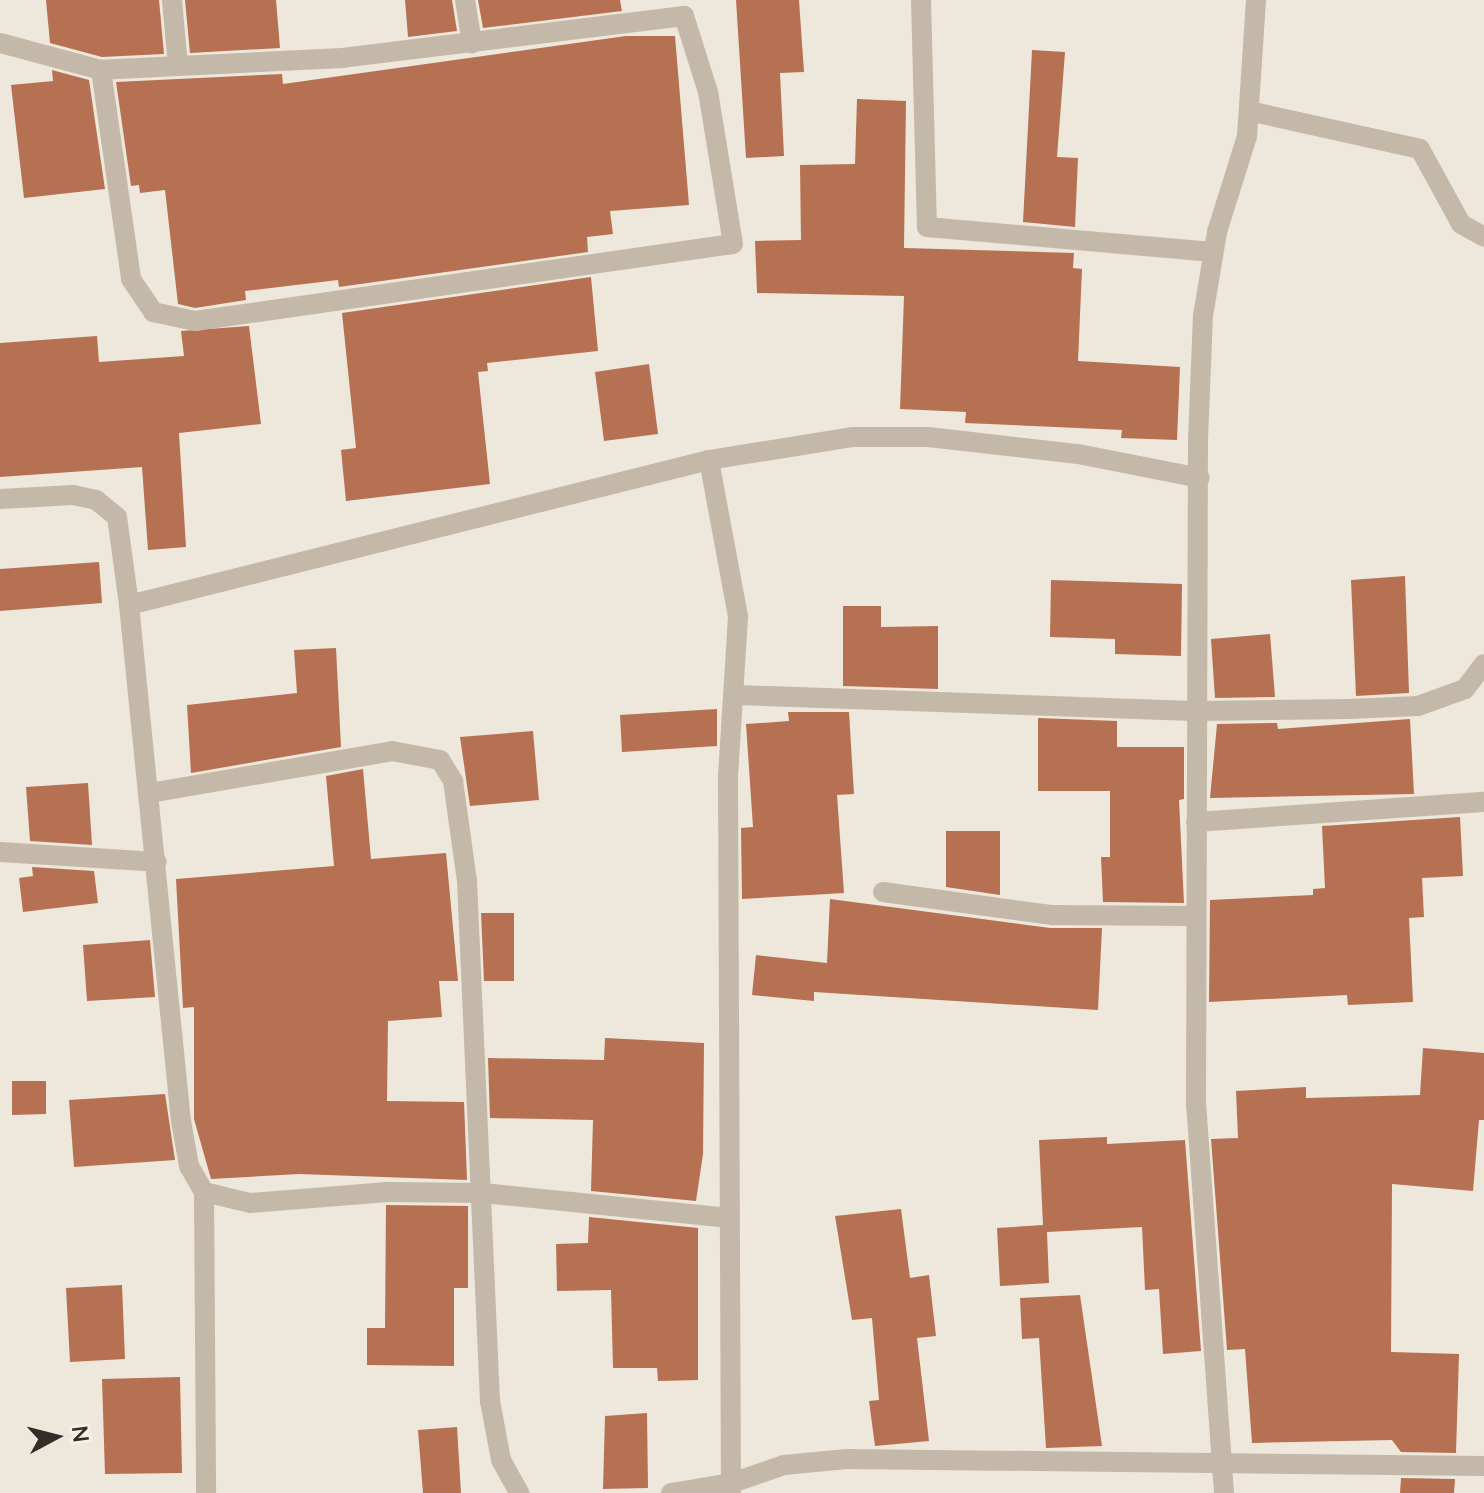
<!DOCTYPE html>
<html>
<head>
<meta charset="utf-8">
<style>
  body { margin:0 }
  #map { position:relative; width:1484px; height:1493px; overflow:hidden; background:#eee7db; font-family:"Nunito Sans",sans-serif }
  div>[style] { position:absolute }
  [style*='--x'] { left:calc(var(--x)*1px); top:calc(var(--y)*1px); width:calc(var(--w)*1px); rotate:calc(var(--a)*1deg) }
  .building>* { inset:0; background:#b67152 }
  .minor>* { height:20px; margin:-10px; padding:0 10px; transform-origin:10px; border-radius:10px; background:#c4b8a9 }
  span { translate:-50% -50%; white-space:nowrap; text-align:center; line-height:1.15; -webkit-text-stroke:6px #f6f0e7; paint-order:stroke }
  .north { position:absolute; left:16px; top:1397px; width:80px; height:80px; -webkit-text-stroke:6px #f6f0e7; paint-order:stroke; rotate:83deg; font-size:22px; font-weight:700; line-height:32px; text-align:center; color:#332c28 }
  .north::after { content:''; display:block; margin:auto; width:28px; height:36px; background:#332c28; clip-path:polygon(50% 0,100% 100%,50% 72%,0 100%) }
</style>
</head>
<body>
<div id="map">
  <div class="building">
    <i style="clip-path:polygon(46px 0,159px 0,164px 54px,102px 57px,50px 43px)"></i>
    <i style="clip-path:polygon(185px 0,276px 0,280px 48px,190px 53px)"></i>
    <i style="clip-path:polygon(405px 0,452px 0,457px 31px,408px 37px)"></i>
    <i style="clip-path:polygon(478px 0,620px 0,622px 11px,483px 28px)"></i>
    <i style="clip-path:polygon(736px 0,799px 0,804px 72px,780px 73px,784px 156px,746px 158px)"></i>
    <i style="clip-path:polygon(626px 36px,675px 36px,689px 205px,610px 211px,613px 234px,587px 237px,588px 252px,339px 287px,338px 280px,245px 291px,246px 300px,195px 308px,178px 304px,165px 190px,140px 193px,139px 185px,131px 186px,116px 82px,282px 74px,283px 84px)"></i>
    <i style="clip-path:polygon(1032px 50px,1065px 52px,1057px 157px,1078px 158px,1075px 227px,1023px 222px)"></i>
    <i style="clip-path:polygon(52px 70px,89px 80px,105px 189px,24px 198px,11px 85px,53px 81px)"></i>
    <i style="clip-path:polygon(857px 99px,906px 101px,904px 248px,1074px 253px,1073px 268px,1082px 269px,1078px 361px,1180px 367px,1177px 440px,1121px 438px,1122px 430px,965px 423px,966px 412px,900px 409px,904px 296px,757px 293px,755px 241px,801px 240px,800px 165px,855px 164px)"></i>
    <i style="clip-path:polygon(591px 277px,598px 351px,487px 363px,488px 371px,478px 372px,490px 484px,346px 501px,341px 450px,356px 448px,342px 313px)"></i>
    <i style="clip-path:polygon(249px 326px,261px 424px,179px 433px,186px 547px,148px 550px,142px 467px,0 477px,0 343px,97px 336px,99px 362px,184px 356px,181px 331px)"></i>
    <i style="clip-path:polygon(649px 364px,658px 434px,604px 441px,595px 372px)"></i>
    <i style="clip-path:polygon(99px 562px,102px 603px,0 611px,0 569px)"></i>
    <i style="clip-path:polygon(1405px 576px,1409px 693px,1356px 696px,1351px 580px)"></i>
    <i style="clip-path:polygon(1051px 580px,1182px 584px,1181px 656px,1115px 654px,1115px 639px,1050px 637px)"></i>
    <i style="clip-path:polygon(843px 606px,881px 606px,881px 627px,938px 626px,938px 689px,843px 686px)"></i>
    <i style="clip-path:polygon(1270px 634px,1275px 697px,1215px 698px,1211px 639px)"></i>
    <i style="clip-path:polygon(336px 648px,341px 747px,191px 773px,187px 705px,297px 693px,294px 650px)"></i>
    <i style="clip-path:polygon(717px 709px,717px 746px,622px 752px,620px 715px)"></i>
    <i style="clip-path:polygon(788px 712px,849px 712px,854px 794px,837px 795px,844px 893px,742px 899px,741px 828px,753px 827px,746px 724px,789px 721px)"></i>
    <i style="clip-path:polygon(1038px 718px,1117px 721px,1117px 747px,1184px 747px,1184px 799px,1179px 800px,1184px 903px,1103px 902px,1101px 857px,1110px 857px,1110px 791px,1038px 791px)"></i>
    <i style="clip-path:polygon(1410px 719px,1414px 794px,1210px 798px,1217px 724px,1277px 723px,1278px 729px)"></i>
    <i style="clip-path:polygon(533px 731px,539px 800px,470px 806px,460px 737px)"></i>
    <i style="clip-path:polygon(363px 769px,371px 859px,446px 853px,458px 981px,439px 981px,442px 1017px,388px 1021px,387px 1101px,464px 1102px,467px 1180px,299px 1174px,211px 1179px,194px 1119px,194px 1007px,183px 1008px,176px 879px,334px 866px,326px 776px)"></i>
    <i style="clip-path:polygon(88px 783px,92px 845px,30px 841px,26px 787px)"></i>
    <i style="clip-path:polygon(1460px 817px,1463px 876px,1422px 878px,1424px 917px,1409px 918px,1413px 1002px,1348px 1005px,1347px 995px,1209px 1002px,1210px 900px,1313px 895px,1313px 889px,1325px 888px,1322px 826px)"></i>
    <i style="clip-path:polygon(946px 831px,1000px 831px,1000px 895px,946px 887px)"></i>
    <i style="clip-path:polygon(32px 867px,94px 871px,98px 903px,23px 912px,19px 878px,33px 876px)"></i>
    <i style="clip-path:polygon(830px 899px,1050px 928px,1102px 928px,1098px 1010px,814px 992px,814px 1001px,752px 995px,756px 955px,827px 963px)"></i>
    <i style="clip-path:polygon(481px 913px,514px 913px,514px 981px,484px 981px)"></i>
    <i style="clip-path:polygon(150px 940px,155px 997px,87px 1001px,83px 945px)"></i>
    <i style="clip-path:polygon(605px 1038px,704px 1043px,703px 1154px,696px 1201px,591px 1191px,593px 1120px,490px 1118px,488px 1058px,604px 1060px)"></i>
    <i style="clip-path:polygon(1423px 1048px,1484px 1053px,1484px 1120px,1479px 1120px,1473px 1191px,1392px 1184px,1391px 1352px,1459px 1354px,1456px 1453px,1401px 1452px,1392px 1440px,1252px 1443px,1245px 1349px,1227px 1350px,1211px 1139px,1238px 1138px,1236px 1091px,1306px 1087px,1306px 1098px,1420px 1095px)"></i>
    <i style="clip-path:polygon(12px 1081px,46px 1081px,46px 1114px,12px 1115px)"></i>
    <i style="clip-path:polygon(165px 1094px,175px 1160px,74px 1167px,69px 1100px)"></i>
    <i style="clip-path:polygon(1107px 1137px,1107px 1144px,1185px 1140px,1201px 1351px,1163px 1354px,1159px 1289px,1145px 1290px,1142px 1227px,1047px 1232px,1049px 1283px,1000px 1286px,997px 1228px,1043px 1225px,1039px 1140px)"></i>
    <i style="clip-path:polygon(386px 1205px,468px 1206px,468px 1288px,454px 1288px,454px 1366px,367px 1365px,367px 1328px,385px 1328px)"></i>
    <i style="clip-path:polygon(901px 1209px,910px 1278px,929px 1275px,936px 1336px,917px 1338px,929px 1441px,875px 1446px,869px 1401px,879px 1400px,872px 1318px,852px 1320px,835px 1216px)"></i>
    <i style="clip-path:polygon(589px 1217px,698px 1228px,698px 1380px,658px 1381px,657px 1368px,613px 1368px,611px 1290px,557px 1291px,556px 1244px,588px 1243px)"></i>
    <i style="clip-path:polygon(122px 1285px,125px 1359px,70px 1362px,66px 1288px)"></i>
    <i style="clip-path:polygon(1080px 1295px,1102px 1446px,1046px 1448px,1039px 1338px,1022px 1339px,1020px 1298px)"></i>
    <i style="clip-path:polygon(180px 1377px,182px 1473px,105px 1474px,102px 1379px)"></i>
    <i style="clip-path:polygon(647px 1413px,648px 1488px,603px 1489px,605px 1416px)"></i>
    <i style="clip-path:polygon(457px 1427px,461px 1493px,423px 1493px,418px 1430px)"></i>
    <i style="clip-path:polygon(1401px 1478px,1455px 1479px,1454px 1493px,1400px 1493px)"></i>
  </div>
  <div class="minor">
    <i style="--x:172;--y:0;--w:66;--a:84.8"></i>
    <i style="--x:465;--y:0;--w:44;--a:80.8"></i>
    <i style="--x:921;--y:0;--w:227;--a:88.5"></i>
    <i style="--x:927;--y:227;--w:287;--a:5"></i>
    <i style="--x:0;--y:43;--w:105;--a:15"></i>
    <i style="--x:101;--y:70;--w:211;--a:81.8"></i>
    <i style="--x:131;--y:279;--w:40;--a:56"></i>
    <i style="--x:153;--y:312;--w:43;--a:12.1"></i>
    <i style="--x:195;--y:321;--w:543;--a:-8.15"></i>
    <i style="--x:733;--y:244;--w:154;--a:-99.3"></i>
    <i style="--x:708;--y:92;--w:80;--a:-107.5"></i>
    <i style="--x:684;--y:16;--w:344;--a:173"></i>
    <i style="--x:343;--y:58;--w:242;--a:177.2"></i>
    <i style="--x:1249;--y:111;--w:175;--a:12.5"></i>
    <i style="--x:1420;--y:149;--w:85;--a:61.3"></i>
    <i style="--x:1461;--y:224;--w:26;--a:29"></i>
    <i style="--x:709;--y:460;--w:160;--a:79.5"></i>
    <i style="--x:738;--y:617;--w:158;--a:93.6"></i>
    <i style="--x:728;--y:775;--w:718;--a:89.76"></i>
    <i style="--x:0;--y:499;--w:73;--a:-3.1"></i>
    <i style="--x:73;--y:495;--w:24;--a:12"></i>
    <i style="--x:96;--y:500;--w:27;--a:39"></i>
    <i style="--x:117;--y:517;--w:89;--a:82.2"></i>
    <i style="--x:129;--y:605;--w:598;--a:-14.04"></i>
    <i style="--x:709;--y:460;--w:146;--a:-9.1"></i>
    <i style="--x:853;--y:437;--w:75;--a:0"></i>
    <i style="--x:928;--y:437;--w:151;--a:6.5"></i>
    <i style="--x:1078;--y:454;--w:124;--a:11.1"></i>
    <i style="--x:129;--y:605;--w:519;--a:84.25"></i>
    <i style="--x:181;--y:1121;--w:46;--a:79.9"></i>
    <i style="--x:189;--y:1166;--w:30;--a:60"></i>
    <i style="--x:204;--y:1192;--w:301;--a:89.6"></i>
    <i style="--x:737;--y:695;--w:463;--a:2"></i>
    <i style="--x:1200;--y:711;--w:149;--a:-0.8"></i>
    <i style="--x:1349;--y:709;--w:69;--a:-2.5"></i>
    <i style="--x:1418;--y:706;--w:50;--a:-19.9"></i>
    <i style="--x:1465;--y:689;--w:31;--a:-53"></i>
    <i style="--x:150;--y:793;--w:246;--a:-9.8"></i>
    <i style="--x:392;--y:751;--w:49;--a:10.6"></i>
    <i style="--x:440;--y:760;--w:25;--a:58"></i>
    <i style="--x:453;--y:781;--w:101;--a:82"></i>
    <i style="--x:467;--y:881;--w:521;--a:87.47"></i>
    <i style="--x:490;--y:1401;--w:60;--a:79.4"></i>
    <i style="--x:501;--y:1460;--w:38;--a:61"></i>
    <i style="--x:1196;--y:822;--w:289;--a:-4"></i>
    <i style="--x:0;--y:852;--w:157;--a:3.6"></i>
    <i style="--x:883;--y:892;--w:171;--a:7.8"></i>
    <i style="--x:1052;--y:915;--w:143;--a:0.4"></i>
    <i style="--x:204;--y:1192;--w:47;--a:13.4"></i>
    <i style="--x:250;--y:1203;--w:138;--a:-4.6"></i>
    <i style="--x:388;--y:1192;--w:95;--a:0.6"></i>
    <i style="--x:483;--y:1193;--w:248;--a:5.8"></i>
    <i style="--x:671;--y:1493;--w:62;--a:-9.3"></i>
    <i style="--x:732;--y:1483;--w:55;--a:-19.1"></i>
    <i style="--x:784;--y:1465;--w:63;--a:-5.4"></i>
    <i style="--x:847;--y:1459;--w:637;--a:0.63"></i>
    <i style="--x:1224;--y:1493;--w:388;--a:-94.1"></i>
    <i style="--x:1196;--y:1106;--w:666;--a:-89.83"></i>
    <i style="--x:1198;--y:440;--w:124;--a:-87.7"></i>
    <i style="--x:1203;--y:316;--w:85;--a:-80.5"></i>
    <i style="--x:1217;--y:232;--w:101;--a:-72.6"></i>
    <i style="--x:1247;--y:136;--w:136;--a:-86.2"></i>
  </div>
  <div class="north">N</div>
</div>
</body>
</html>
